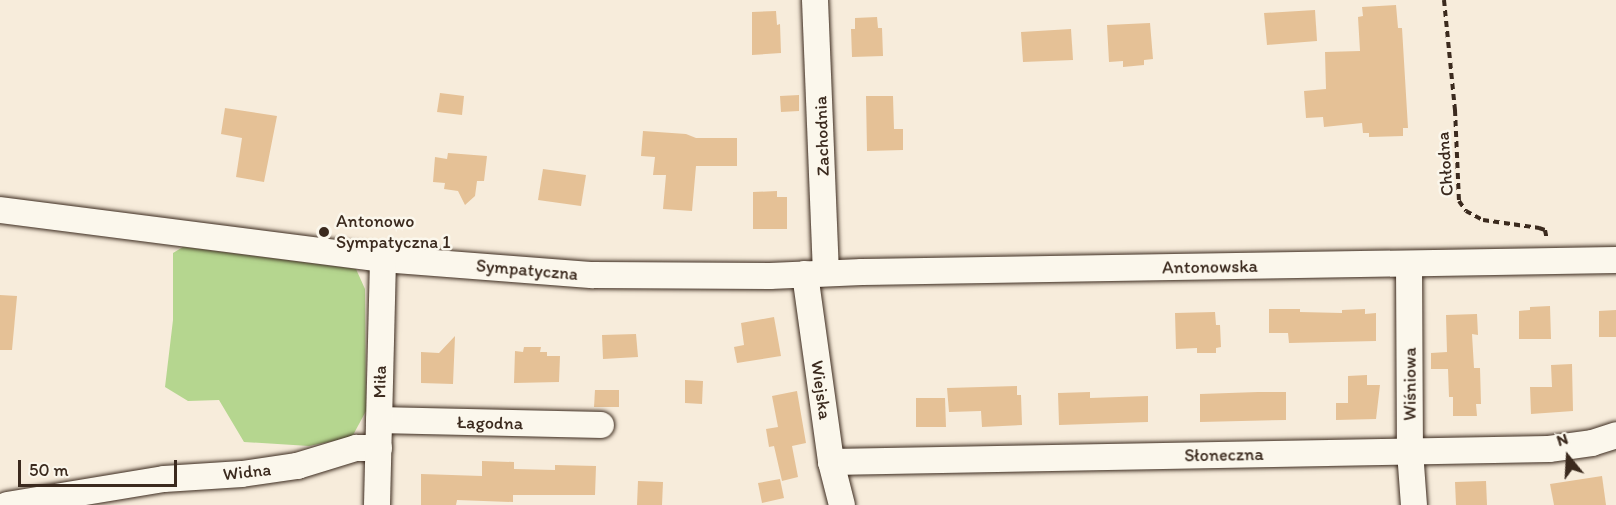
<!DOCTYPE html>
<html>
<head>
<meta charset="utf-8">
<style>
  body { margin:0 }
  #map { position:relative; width:1616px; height:505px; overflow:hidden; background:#f7ecdb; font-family:Itim,sans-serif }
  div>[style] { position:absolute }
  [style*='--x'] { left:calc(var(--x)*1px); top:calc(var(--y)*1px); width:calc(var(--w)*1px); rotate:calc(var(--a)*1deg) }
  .green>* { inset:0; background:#b5d68f }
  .building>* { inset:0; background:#e5c196 }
  .path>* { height:4px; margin-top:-2px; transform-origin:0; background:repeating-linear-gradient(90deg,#3b2a1e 0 6px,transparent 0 10.5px) }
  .roads { filter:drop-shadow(0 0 2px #3b2a1e) drop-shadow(0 0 2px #3b2a1e) }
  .minor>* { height:26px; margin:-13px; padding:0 13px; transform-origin:13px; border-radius:13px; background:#fbf7ec }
  .dots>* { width:16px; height:16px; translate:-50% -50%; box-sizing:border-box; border:3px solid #fbf7ec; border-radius:50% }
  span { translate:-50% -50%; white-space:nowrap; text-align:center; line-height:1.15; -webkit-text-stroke:5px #fbf7ec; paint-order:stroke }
  .street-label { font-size:18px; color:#3b2a1e }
  .poi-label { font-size:18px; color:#3b2a1e }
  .left { translate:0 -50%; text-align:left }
  .north { position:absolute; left:1538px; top:427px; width:60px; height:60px; -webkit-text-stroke:4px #fbf7ec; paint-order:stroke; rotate:342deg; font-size:16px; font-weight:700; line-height:24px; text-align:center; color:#3b2a1e }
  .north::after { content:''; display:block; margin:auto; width:21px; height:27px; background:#3b2a1e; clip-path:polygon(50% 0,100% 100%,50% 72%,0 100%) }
  .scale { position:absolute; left:18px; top:460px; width:159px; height:27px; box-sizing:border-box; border:3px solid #3b2a1e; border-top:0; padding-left:8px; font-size:18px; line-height:21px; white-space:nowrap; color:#3b2a1e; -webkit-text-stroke:4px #fbf7ec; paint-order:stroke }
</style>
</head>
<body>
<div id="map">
  <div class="green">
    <i style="clip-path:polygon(183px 247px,356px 269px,365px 289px,366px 411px,352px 437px,309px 446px,244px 442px,219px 400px,188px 401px,165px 387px,173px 320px,173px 253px)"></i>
  </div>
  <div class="building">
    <i style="clip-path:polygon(1396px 5px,1398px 28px,1402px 28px,1408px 128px,1403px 128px,1403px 136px,1369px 137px,1369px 133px,1363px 133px,1362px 123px,1324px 127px,1323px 117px,1306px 118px,1304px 91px,1326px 89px,1325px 52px,1360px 51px,1358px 17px,1363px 16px,1362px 7px)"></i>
    <i style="clip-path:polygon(1315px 10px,1317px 41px,1267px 45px,1264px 13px)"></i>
    <i style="clip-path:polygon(776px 11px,777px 25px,780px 24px,781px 53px,752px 55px,752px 12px)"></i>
    <i style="clip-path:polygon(877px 17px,878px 28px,882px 28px,883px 56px,852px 57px,851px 29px,855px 29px,855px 18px)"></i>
    <i style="clip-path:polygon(1150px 23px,1153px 59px,1144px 60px,1144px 65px,1123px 67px,1123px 61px,1109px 62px,1107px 25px)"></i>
    <i style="clip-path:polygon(1071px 29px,1073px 60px,1023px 62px,1021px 32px)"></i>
    <i style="clip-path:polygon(440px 93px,464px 96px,462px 115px,437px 112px)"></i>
    <i style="clip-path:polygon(799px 95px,799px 111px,781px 112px,780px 96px)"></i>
    <i style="clip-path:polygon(866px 96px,893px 96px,894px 129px,903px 129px,903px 150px,867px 151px)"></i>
    <i style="clip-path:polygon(225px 108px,277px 116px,264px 182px,236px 177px,242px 138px,221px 134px)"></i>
    <i style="clip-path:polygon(643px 131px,686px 134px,696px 138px,737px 138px,737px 166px,696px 166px,692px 211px,663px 209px,666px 175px,653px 175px,655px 157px,641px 156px)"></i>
    <i style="clip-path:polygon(448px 153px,487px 156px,484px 181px,477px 181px,475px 196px,465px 205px,458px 191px,444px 189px,445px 183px,433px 182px,435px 157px,447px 159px)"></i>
    <i style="clip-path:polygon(543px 169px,586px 175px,581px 206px,538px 200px)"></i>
    <i style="clip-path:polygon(777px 191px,777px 197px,787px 197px,787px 229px,753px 229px,753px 192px)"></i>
    <i style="clip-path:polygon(0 295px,17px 296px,12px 350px,0 350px)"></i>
    <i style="clip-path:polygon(1550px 306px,1551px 339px,1519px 339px,1519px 311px,1530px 310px,1530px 307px)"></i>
    <i style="clip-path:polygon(1269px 309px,1300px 309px,1300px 312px,1342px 313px,1342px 310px,1365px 309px,1365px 314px,1376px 313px,1376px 341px,1289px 343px,1288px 333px,1269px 333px)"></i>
    <i style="clip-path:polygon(1616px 310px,1616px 337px,1599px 337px,1599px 311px)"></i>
    <i style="clip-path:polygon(1215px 312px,1216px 325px,1220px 325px,1221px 347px,1216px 348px,1216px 353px,1197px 353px,1197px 348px,1176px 349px,1175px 313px)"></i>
    <i style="clip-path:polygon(1477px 314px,1478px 335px,1472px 334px,1474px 368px,1480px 368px,1481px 404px,1476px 404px,1477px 416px,1453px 416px,1453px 397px,1449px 397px,1448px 369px,1431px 369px,1431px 353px,1447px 352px,1446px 315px)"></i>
    <i style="clip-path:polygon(774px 317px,781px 356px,737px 363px,734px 347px,744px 345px,741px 323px)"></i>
    <i style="clip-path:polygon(636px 334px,638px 357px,603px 359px,602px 335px)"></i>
    <i style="clip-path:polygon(455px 336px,453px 384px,421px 383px,421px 352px,439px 353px)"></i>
    <i style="clip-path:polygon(524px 347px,541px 347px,540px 352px,547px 352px,547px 356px,560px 356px,559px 382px,514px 383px,515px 351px,523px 352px)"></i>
    <i style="clip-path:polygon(1572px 364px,1573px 411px,1531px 414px,1530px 387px,1552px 387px,1551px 365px)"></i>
    <i style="clip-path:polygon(1367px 375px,1367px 385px,1380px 385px,1376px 419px,1336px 420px,1336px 403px,1348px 403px,1348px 376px)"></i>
    <i style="clip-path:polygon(685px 380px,703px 381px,702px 404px,685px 403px)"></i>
    <i style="clip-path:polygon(1017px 386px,1017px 395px,1021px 395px,1022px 425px,982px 427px,981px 411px,949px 412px,947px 388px)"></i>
    <i style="clip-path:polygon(595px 390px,619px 390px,619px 407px,594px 407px)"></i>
    <i style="clip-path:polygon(797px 391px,806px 443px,792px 446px,798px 477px,782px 481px,774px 446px,769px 447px,766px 429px,778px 427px,772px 396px)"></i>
    <i style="clip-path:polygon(1090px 392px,1090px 398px,1148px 396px,1148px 422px,1059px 425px,1058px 393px)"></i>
    <i style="clip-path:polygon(1258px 392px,1286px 392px,1286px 420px,1200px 422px,1200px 394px)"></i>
    <i style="clip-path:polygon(916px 398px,945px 398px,946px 427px,916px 427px)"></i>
    <i style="clip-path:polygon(482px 461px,514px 462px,514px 469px,555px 470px,555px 465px,596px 466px,595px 495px,513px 495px,513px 502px,457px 500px,456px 505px,421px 505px,421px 474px,482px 476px)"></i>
    <i style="clip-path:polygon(1602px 476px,1606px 505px,1554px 505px,1550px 484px)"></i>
    <i style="clip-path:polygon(780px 479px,784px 498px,762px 503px,758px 483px)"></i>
    <i style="clip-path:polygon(638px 481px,663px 482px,662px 505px,637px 505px)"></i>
    <i style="clip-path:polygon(1486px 481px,1487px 505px,1456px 505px,1455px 482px)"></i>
  </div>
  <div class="path">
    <i style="--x:1444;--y:0;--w:111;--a:84.3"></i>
    <i style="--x:1455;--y:110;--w:91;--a:87.5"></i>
    <i style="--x:1459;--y:201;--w:12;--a:55"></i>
    <i style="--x:1466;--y:211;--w:19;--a:28"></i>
    <i style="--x:1483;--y:220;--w:57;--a:8.1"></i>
    <i style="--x:1539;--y:228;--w:6;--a:18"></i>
    <i style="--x:1545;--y:230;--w:10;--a:79"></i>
  </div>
  <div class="roads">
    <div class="minor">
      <i style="--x:815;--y:0;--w:272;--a:87.7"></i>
      <i style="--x:0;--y:210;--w:386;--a:7.3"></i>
      <i style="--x:383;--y:259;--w:211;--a:4.4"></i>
      <i style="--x:593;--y:275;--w:177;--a:0.3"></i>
      <i style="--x:770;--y:276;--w:92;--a:-2.5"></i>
      <i style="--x:862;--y:272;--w:754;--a:-0.91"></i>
      <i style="--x:1409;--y:264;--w:187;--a:89.7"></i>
      <i style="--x:1410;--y:451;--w:54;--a:85.8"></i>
      <i style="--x:805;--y:274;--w:190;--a:82.1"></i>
      <i style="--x:831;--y:462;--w:44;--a:75.7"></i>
      <i style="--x:379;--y:420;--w:222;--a:1.3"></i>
      <i style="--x:831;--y:462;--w:718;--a:-1.04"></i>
      <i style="--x:1549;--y:449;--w:43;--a:-7.9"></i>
      <i style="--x:1592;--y:443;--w:25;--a:-18"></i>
      <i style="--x:7;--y:505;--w:159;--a:-9.4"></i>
      <i style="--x:164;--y:479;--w:78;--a:-3.7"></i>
      <i style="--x:242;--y:474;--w:56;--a:-8.3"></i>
      <i style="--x:297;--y:466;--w:62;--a:-17"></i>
      <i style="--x:356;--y:448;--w:23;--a:0"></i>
      <i style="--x:377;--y:505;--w:246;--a:-88.6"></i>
    </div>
  </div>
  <div class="dots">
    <i style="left:324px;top:232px;background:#3b2a1e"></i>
  </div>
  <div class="street-label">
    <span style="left:822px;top:136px;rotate:-92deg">Zachodnia</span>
    <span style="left:1445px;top:164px;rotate:-94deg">Chłodna</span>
    <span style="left:1210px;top:267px;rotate:-1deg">Antonowska</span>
    <span style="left:527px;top:270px;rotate:5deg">Sympatyczna</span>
    <span style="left:380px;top:382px;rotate:-89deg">Miła</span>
    <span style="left:1410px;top:384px;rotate:-90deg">Wiśniowa</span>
    <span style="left:821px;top:390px;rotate:82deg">Wiejska</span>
    <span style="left:490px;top:423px;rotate:1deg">Łagodna</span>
    <span style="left:1224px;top:455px;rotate:-1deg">Słoneczna</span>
    <span style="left:247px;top:472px;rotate:-6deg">Widna</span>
  </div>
  <div class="poi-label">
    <span class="left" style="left:336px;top:232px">Antonowo<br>Sympatyczna 1</span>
  </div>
  <div class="north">N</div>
  <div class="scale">50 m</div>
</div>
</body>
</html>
